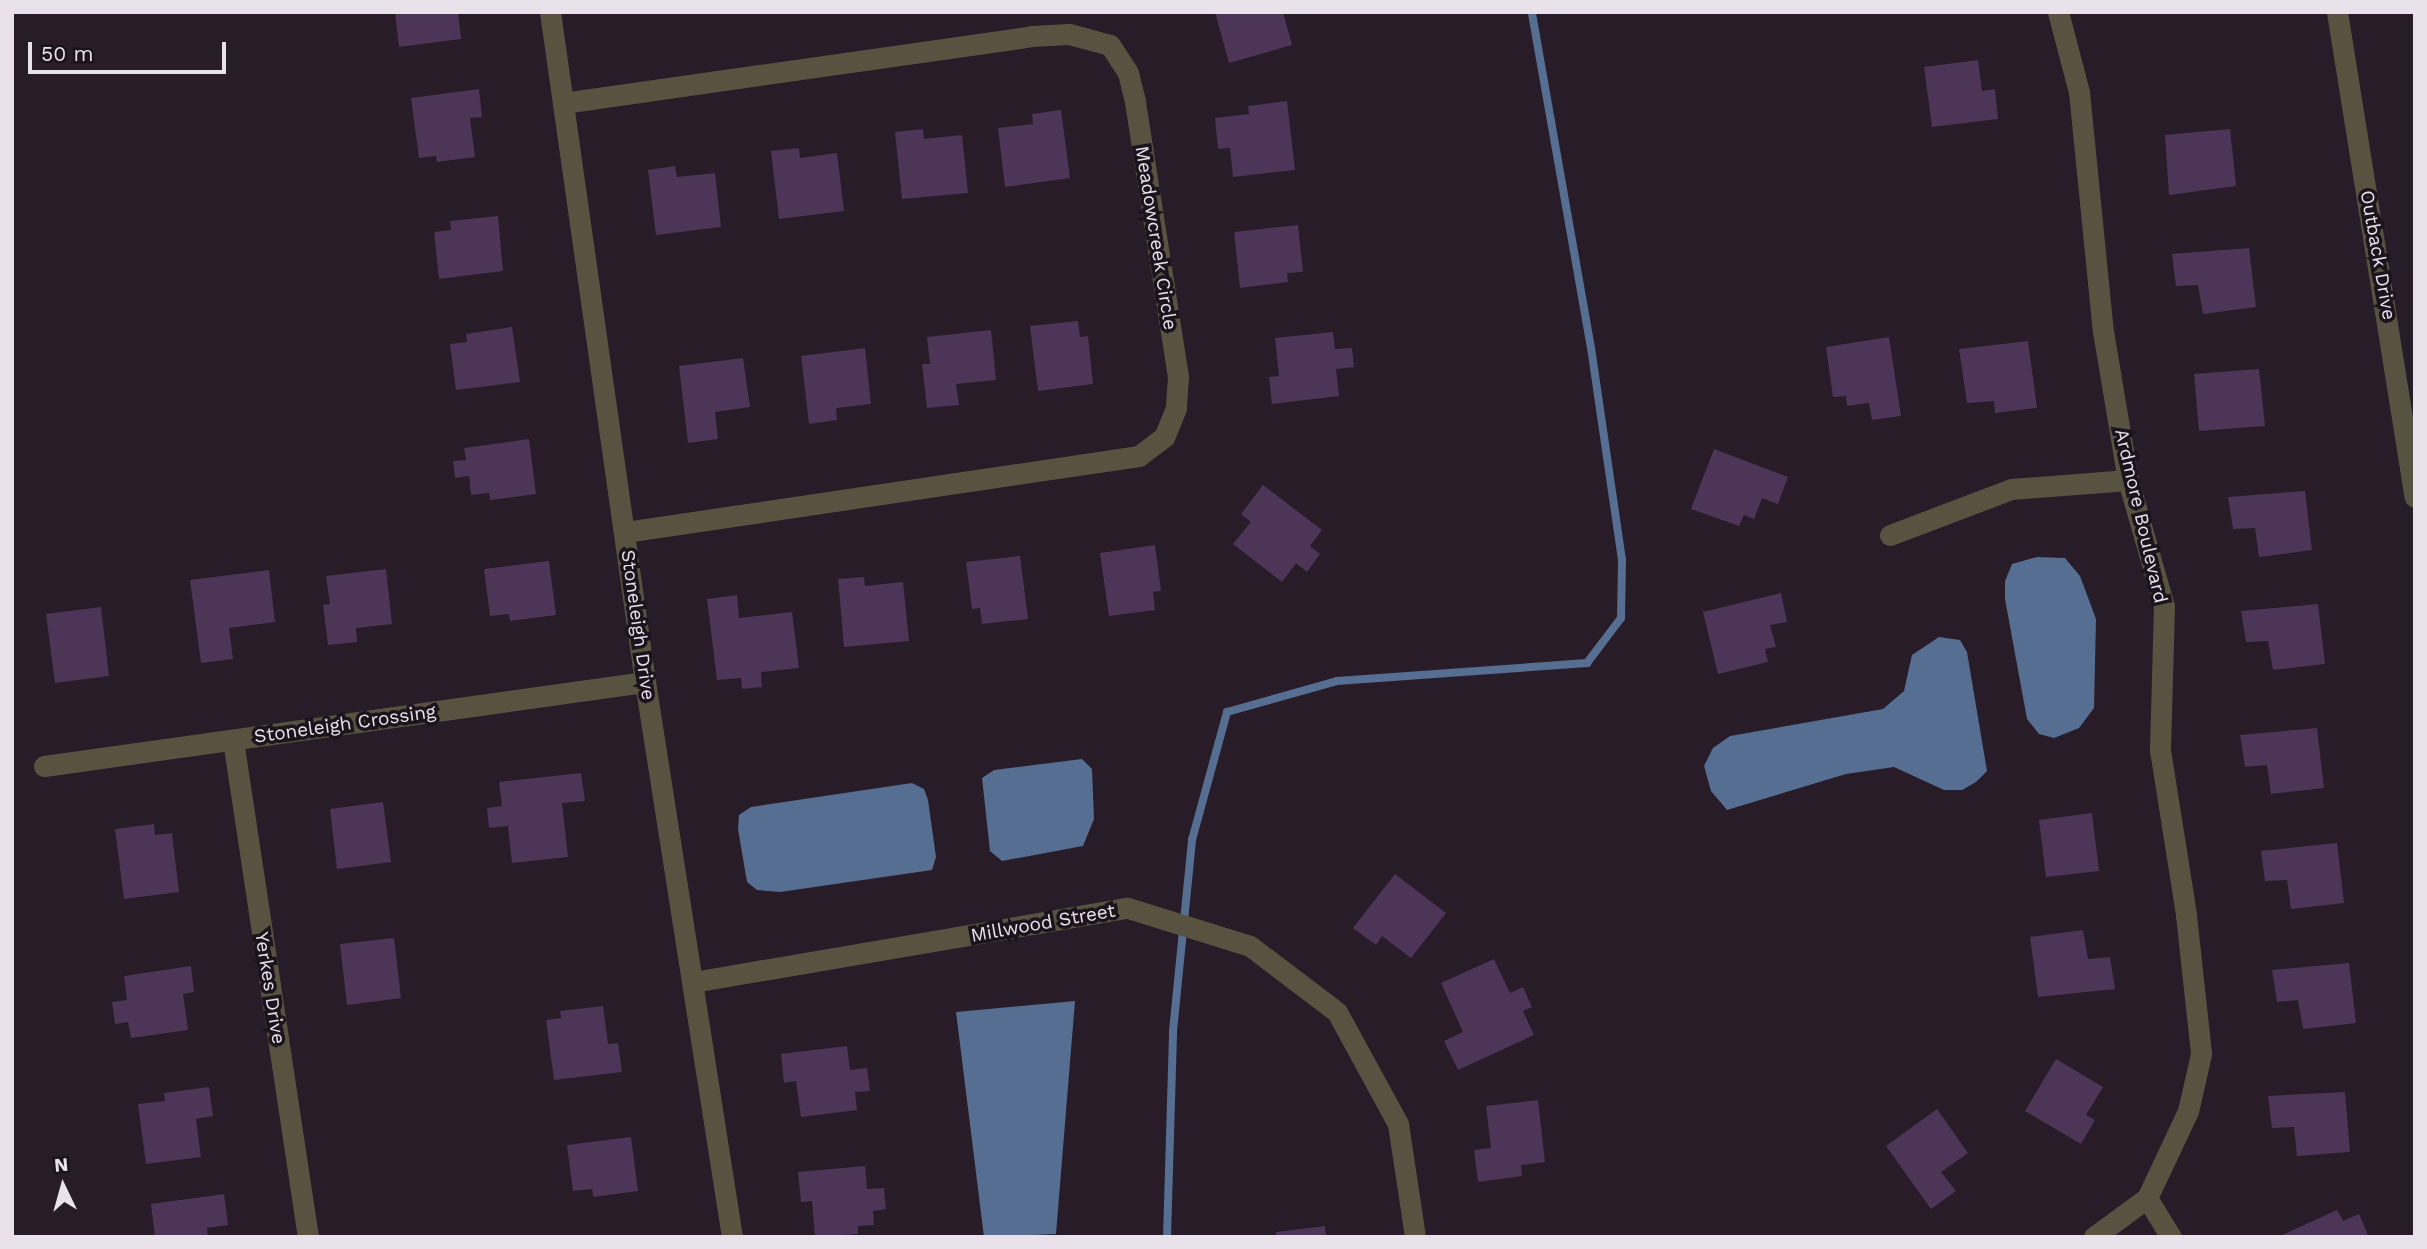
<!DOCTYPE html>
<html>
<head>
<meta charset="utf-8">
<style>
  body { margin:0 }
  #map { position:relative; width:2427px; height:1249px; overflow:hidden; background:#271c27; font-family:"Work Sans",sans-serif }
  div>[style] { position:absolute }
  [style*='--x'] { left:calc(var(--x)*1px); top:calc(var(--y)*1px); width:calc(var(--w)*1px); rotate:calc(var(--a)*1deg) }
  .water>* { inset:0; background:#556e91 }
  .stream>* { height:8px; margin:-4px; padding:0 4px; transform-origin:4px; border-radius:4px; background:#556e91 }
  .building>* { inset:0; background:#4c3556 }
  .minor>* { height:21px; margin:-10.5px; padding:0 10.5px; transform-origin:10.5px; border-radius:10.5px; background:#5a5241 }
  span { translate:-50% -50%; white-space:nowrap; text-align:center; line-height:1.15; -webkit-text-stroke:7px #1d131d; paint-order:stroke }
  .street-label { font-size:19px; color:#eae2ea }
  .frame { position:absolute; inset:0; border:14px solid #eae2ea; pointer-events:none }
  .north { position:absolute; left:28px; top:1151px; width:70px; height:70px; -webkit-text-stroke:5px #1d131d; paint-order:stroke; rotate:355deg; font-size:19px; font-weight:700; line-height:28px; text-align:center; color:#eae2ea }
  .north::after { content:''; display:block; margin:auto; width:24px; height:32px; background:#eae2ea; clip-path:polygon(50% 0,100% 100%,50% 72%,0 100%) }
  .scale { position:absolute; left:28px; top:42px; width:198px; height:32px; box-sizing:border-box; border:4px solid #eae2ea; border-top:0; padding-left:9px; font-size:21px; line-height:24px; white-space:nowrap; color:#eae2ea; -webkit-text-stroke:5px #1d131d; paint-order:stroke }
</style>
</head>
<body>
<div id="map">
  <div class="water">
    <i style="clip-path:polygon(2037px 557px,2065px 558px,2080px 576px,2096px 619px,2094px 708px,2079px 728px,2054px 738px,2039px 734px,2027px 719px,2005px 599px,2005px 581px,2012px 564px)"></i>
    <i style="clip-path:polygon(1939px 637px,1960px 640px,1967px 652px,1987px 771px,1976px 782px,1962px 790px,1944px 790px,1894px 767px,1846px 774px,1727px 810px,1711px 791px,1704px 766px,1713px 748px,1730px 736px,1883px 709px,1904px 691px,1912px 655px)"></i>
    <i style="clip-path:polygon(1082px 759px,1092px 769px,1094px 819px,1083px 846px,1002px 861px,990px 851px,982px 778px,994px 770px)"></i>
    <i style="clip-path:polygon(912px 783px,924px 789px,928px 800px,936px 857px,932px 870px,780px 892px,757px 890px,747px 882px,738px 829px,739px 815px,751px 807px)"></i>
    <i style="clip-path:polygon(1075px 1001px,1056px 1234px,984px 1237px,956px 1012px)"></i>
  </div>
  <div class="stream">
    <i style="--x:1167;--y:1237;--w:206;--a:-88.3"></i>
    <i style="--x:1173;--y:1031;--w:192;--a:-84.3"></i>
    <i style="--x:1192;--y:840;--w:133;--a:-74.7"></i>
    <i style="--x:1227;--y:712;--w:114;--a:-15.7"></i>
    <i style="--x:1337;--y:681;--w:251;--a:-4.1"></i>
    <i style="--x:1587;--y:663;--w:56;--a:-52.9"></i>
    <i style="--x:1621;--y:618;--w:58;--a:-89"></i>
    <i style="--x:1622;--y:560;--w:214;--a:-98.3"></i>
    <i style="--x:1591;--y:348;--w:341;--a:-100"></i>
  </div>
  <div class="building">
    <i style="clip-path:polygon(395px 12px,458px 12px,461px 39px,399px 47px)"></i>
    <i style="clip-path:polygon(1215px 12px,1283px 12px,1292px 45px,1229px 63px)"></i>
    <i style="clip-path:polygon(1978px 60px,1982px 91px,1995px 89px,1998px 119px,1932px 127px,1924px 67px)"></i>
    <i style="clip-path:polygon(479px 89px,482px 117px,470px 118px,475px 157px,437px 162px,436px 156px,419px 158px,411px 98px)"></i>
    <i style="clip-path:polygon(1287px 101px,1295px 170px,1233px 177px,1230px 148px,1218px 149px,1215px 118px,1249px 114px,1248px 106px)"></i>
    <i style="clip-path:polygon(1061px 110px,1070px 178px,1005px 187px,998px 128px,1033px 124px,1032px 114px)"></i>
    <i style="clip-path:polygon(923px 129px,924px 139px,962px 135px,968px 193px,902px 199px,895px 132px)"></i>
    <i style="clip-path:polygon(2230px 129px,2236px 186px,2169px 195px,2165px 135px)"></i>
    <i style="clip-path:polygon(799px 148px,800px 158px,837px 153px,844px 211px,779px 219px,771px 151px)"></i>
    <i style="clip-path:polygon(675px 166px,677px 177px,715px 173px,721px 227px,656px 235px,648px 170px)"></i>
    <i style="clip-path:polygon(498px 216px,503px 271px,439px 279px,434px 232px,451px 230px,450px 221px)"></i>
    <i style="clip-path:polygon(1298px 225px,1303px 272px,1287px 273px,1288px 282px,1240px 288px,1234px 232px)"></i>
    <i style="clip-path:polygon(2249px 248px,2256px 307px,2203px 314px,2198px 285px,2176px 286px,2172px 254px)"></i>
    <i style="clip-path:polygon(1078px 321px,1080px 337px,1088px 336px,1093px 384px,1038px 391px,1030px 326px)"></i>
    <i style="clip-path:polygon(512px 327px,520px 382px,456px 390px,450px 344px,467px 342px,466px 334px)"></i>
    <i style="clip-path:polygon(991px 330px,996px 380px,956px 384px,959px 405px,927px 408px,922px 364px,930px 364px,927px 337px)"></i>
    <i style="clip-path:polygon(1333px 332px,1335px 349px,1352px 348px,1354px 367px,1336px 369px,1339px 396px,1272px 404px,1269px 377px,1279px 376px,1275px 338px)"></i>
    <i style="clip-path:polygon(1889px 337px,1901px 416px,1872px 420px,1869px 403px,1847px 406px,1846px 396px,1833px 397px,1826px 347px)"></i>
    <i style="clip-path:polygon(2028px 341px,2037px 408px,1995px 413px,1994px 401px,1967px 403px,1959px 349px)"></i>
    <i style="clip-path:polygon(865px 348px,871px 404px,836px 408px,837px 420px,809px 424px,801px 356px)"></i>
    <i style="clip-path:polygon(743px 358px,750px 407px,715px 412px,718px 439px,688px 443px,679px 366px)"></i>
    <i style="clip-path:polygon(2259px 369px,2265px 426px,2199px 431px,2194px 374px)"></i>
    <i style="clip-path:polygon(529px 439px,536px 494px,490px 500px,489px 493px,471px 495px,469px 476px,455px 478px,453px 461px,466px 460px,464px 448px)"></i>
    <i style="clip-path:polygon(1714px 449px,1788px 477px,1778px 504px,1762px 498px,1754px 519px,1744px 515px,1739px 526px,1691px 509px)"></i>
    <i style="clip-path:polygon(1263px 485px,1322px 530px,1310px 546px,1320px 554px,1307px 572px,1296px 563px,1282px 582px,1233px 544px,1251px 522px,1241px 514px)"></i>
    <i style="clip-path:polygon(2305px 491px,2312px 550px,2259px 557px,2255px 528px,2233px 529px,2228px 497px)"></i>
    <i style="clip-path:polygon(1155px 545px,1161px 591px,1153px 592px,1155px 610px,1109px 616px,1100px 553px)"></i>
    <i style="clip-path:polygon(1020px 556px,1028px 619px,982px 624px,980px 608px,972px 609px,966px 562px)"></i>
    <i style="clip-path:polygon(549px 561px,556px 615px,510px 621px,509px 614px,490px 616px,484px 569px)"></i>
    <i style="clip-path:polygon(386px 569px,392px 624px,356px 628px,357px 642px,328px 645px,323px 605px,330px 604px,326px 576px)"></i>
    <i style="clip-path:polygon(269px 570px,275px 622px,229px 628px,233px 659px,201px 663px,190px 580px)"></i>
    <i style="clip-path:polygon(864px 577px,865px 586px,903px 582px,909px 641px,844px 647px,838px 579px)"></i>
    <i style="clip-path:polygon(1781px 593px,1787px 622px,1770px 625px,1776px 647px,1765px 649px,1768px 662px,1718px 674px,1703px 612px)"></i>
    <i style="clip-path:polygon(737px 595px,739px 618px,792px 612px,799px 668px,761px 672px,762px 687px,742px 689px,741px 678px,717px 680px,707px 599px)"></i>
    <i style="clip-path:polygon(2318px 604px,2325px 664px,2273px 670px,2268px 641px,2246px 642px,2241px 611px)"></i>
    <i style="clip-path:polygon(101px 607px,109px 676px,55px 683px,46px 614px)"></i>
    <i style="clip-path:polygon(2317px 728px,2324px 788px,2271px 794px,2267px 765px,2245px 767px,2240px 735px)"></i>
    <i style="clip-path:polygon(581px 773px,585px 801px,562px 803px,568px 857px,512px 863px,508px 826px,489px 828px,487px 808px,502px 806px,499px 782px)"></i>
    <i style="clip-path:polygon(383px 802px,391px 862px,337px 869px,330px 809px)"></i>
    <i style="clip-path:polygon(2092px 813px,2099px 871px,2046px 877px,2039px 820px)"></i>
    <i style="clip-path:polygon(154px 824px,155px 835px,172px 833px,179px 892px,124px 899px,115px 829px)"></i>
    <i style="clip-path:polygon(2337px 843px,2344px 903px,2291px 909px,2287px 880px,2265px 881px,2261px 851px)"></i>
    <i style="clip-path:polygon(1395px 874px,1446px 913px,1411px 958px,1382px 936px,1376px 945px,1353px 928px)"></i>
    <i style="clip-path:polygon(2083px 930px,2088px 959px,2110px 957px,2115px 989px,2038px 997px,2030px 937px)"></i>
    <i style="clip-path:polygon(394px 938px,401px 998px,347px 1005px,340px 944px)"></i>
    <i style="clip-path:polygon(1494px 959px,1510px 993px,1523px 987px,1532px 1007px,1523px 1011px,1534px 1035px,1458px 1070px,1444px 1041px,1463px 1032px,1441px 983px)"></i>
    <i style="clip-path:polygon(2349px 963px,2356px 1023px,2303px 1029px,2298px 1000px,2277px 1002px,2272px 970px)"></i>
    <i style="clip-path:polygon(191px 966px,194px 992px,183px 994px,188px 1030px,131px 1038px,128px 1022px,115px 1024px,112px 1002px,127px 1000px,124px 976px)"></i>
    <i style="clip-path:polygon(603px 1006px,608px 1044px,618px 1043px,622px 1072px,554px 1080px,546px 1020px,561px 1018px,560px 1011px)"></i>
    <i style="clip-path:polygon(847px 1046px,850px 1070px,867px 1068px,870px 1091px,855px 1092px,857px 1110px,801px 1117px,796px 1081px,784px 1083px,781px 1054px)"></i>
    <i style="clip-path:polygon(2056px 1059px,2103px 1087px,2086px 1115px,2095px 1120px,2081px 1144px,2025px 1111px)"></i>
    <i style="clip-path:polygon(209px 1087px,213px 1116px,196px 1119px,201px 1157px,146px 1164px,138px 1104px,165px 1101px,164px 1093px)"></i>
    <i style="clip-path:polygon(2345px 1092px,2350px 1152px,2297px 1156px,2294px 1127px,2272px 1128px,2268px 1096px)"></i>
    <i style="clip-path:polygon(1538px 1100px,1545px 1162px,1521px 1165px,1522px 1176px,1478px 1182px,1474px 1150px,1491px 1148px,1486px 1106px)"></i>
    <i style="clip-path:polygon(1937px 1109px,1968px 1153px,1941px 1172px,1956px 1191px,1931px 1209px,1886px 1146px)"></i>
    <i style="clip-path:polygon(631px 1137px,638px 1191px,593px 1197px,592px 1189px,573px 1191px,567px 1145px)"></i>
    <i style="clip-path:polygon(865px 1166px,867px 1189px,884px 1188px,886px 1209px,873px 1211px,874px 1225px,858px 1226px,858px 1234px,815px 1237px,812px 1201px,801px 1202px,798px 1172px)"></i>
    <i style="clip-path:polygon(224px 1194px,228px 1225px,207px 1228px,208px 1237px,155px 1237px,151px 1204px)"></i>
    <i style="clip-path:polygon(2337px 1210px,2343px 1221px,2359px 1214px,2368px 1235px,2278px 1237px)"></i>
    <i style="clip-path:polygon(1325px 1226px,1326px 1237px,1276px 1237px,1276px 1232px)"></i>
  </div>
  <div class="minor">
    <i style="--x:550;--y:12;--w:677;--a:81.93"></i>
    <i style="--x:645;--y:682;--w:562;--a:81.09"></i>
    <i style="--x:2058;--y:12;--w:83;--a:75.3"></i>
    <i style="--x:2079;--y:92;--w:240;--a:84.3"></i>
    <i style="--x:2103;--y:331;--w:151;--a:80.5"></i>
    <i style="--x:2128;--y:480;--w:131;--a:74.1"></i>
    <i style="--x:2164;--y:606;--w:144;--a:91.6"></i>
    <i style="--x:2160;--y:750;--w:167;--a:81"></i>
    <i style="--x:2186;--y:915;--w:140;--a:83.8"></i>
    <i style="--x:2201;--y:1054;--w:58;--a:102.8"></i>
    <i style="--x:2188;--y:1111;--w:96;--a:115.2"></i>
    <i style="--x:2147;--y:1198;--w:66;--a:143.7"></i>
    <i style="--x:2337;--y:12;--w:491;--a:80.9"></i>
    <i style="--x:563;--y:103;--w:474;--a:-8.1"></i>
    <i style="--x:1032;--y:36;--w:37;--a:-3"></i>
    <i style="--x:1069;--y:34;--w:42;--a:15"></i>
    <i style="--x:1110;--y:45;--w:33;--a:57"></i>
    <i style="--x:1128;--y:73;--w:30;--a:76"></i>
    <i style="--x:1135;--y:102;--w:278;--a:81.1"></i>
    <i style="--x:1178;--y:377;--w:31;--a:94"></i>
    <i style="--x:1176;--y:408;--w:31;--a:112"></i>
    <i style="--x:1164;--y:437;--w:31;--a:143"></i>
    <i style="--x:1139;--y:456;--w:520;--a:171.59"></i>
    <i style="--x:1890;--y:535;--w:129;--a:-20.8"></i>
    <i style="--x:2011;--y:489;--w:117;--a:-4.4"></i>
    <i style="--x:233;--y:740;--w:503;--a:81.42"></i>
    <i style="--x:44;--y:766;--w:607;--a:-7.96"></i>
    <i style="--x:693;--y:982;--w:441;--a:-9.7"></i>
    <i style="--x:1128;--y:908;--w:128;--a:17.3"></i>
    <i style="--x:1250;--y:946;--w:109;--a:37.2"></i>
    <i style="--x:1337;--y:1012;--w:128;--a:61.4"></i>
    <i style="--x:1398;--y:1124;--w:114;--a:81.4"></i>
    <i style="--x:2147;--y:1198;--w:46;--a:58.4"></i>
  </div>
  <div class="street-label">
    <span style="left:1156px;top:238px;rotate:81deg">Meadowcreek Circle</span>
    <span style="left:2378px;top:255px;rotate:80deg">Outback Drive</span>
    <span style="left:2141px;top:516px;rotate:77deg">Ardmore Boulevard</span>
    <span style="left:638px;top:625px;rotate:82deg">Stoneleigh Drive</span>
    <span style="left:345px;top:724px;rotate:-8deg">Stoneleigh Crossing</span>
    <span style="left:1043px;top:923px;rotate:-10deg">Millwood Street</span>
    <span style="left:270px;top:988px;rotate:81deg">Yerkes Drive</span>
  </div>
  <div class="frame"></div>
  <div class="north">N</div>
  <div class="scale">50 m</div>
</div>
</body>
</html>
